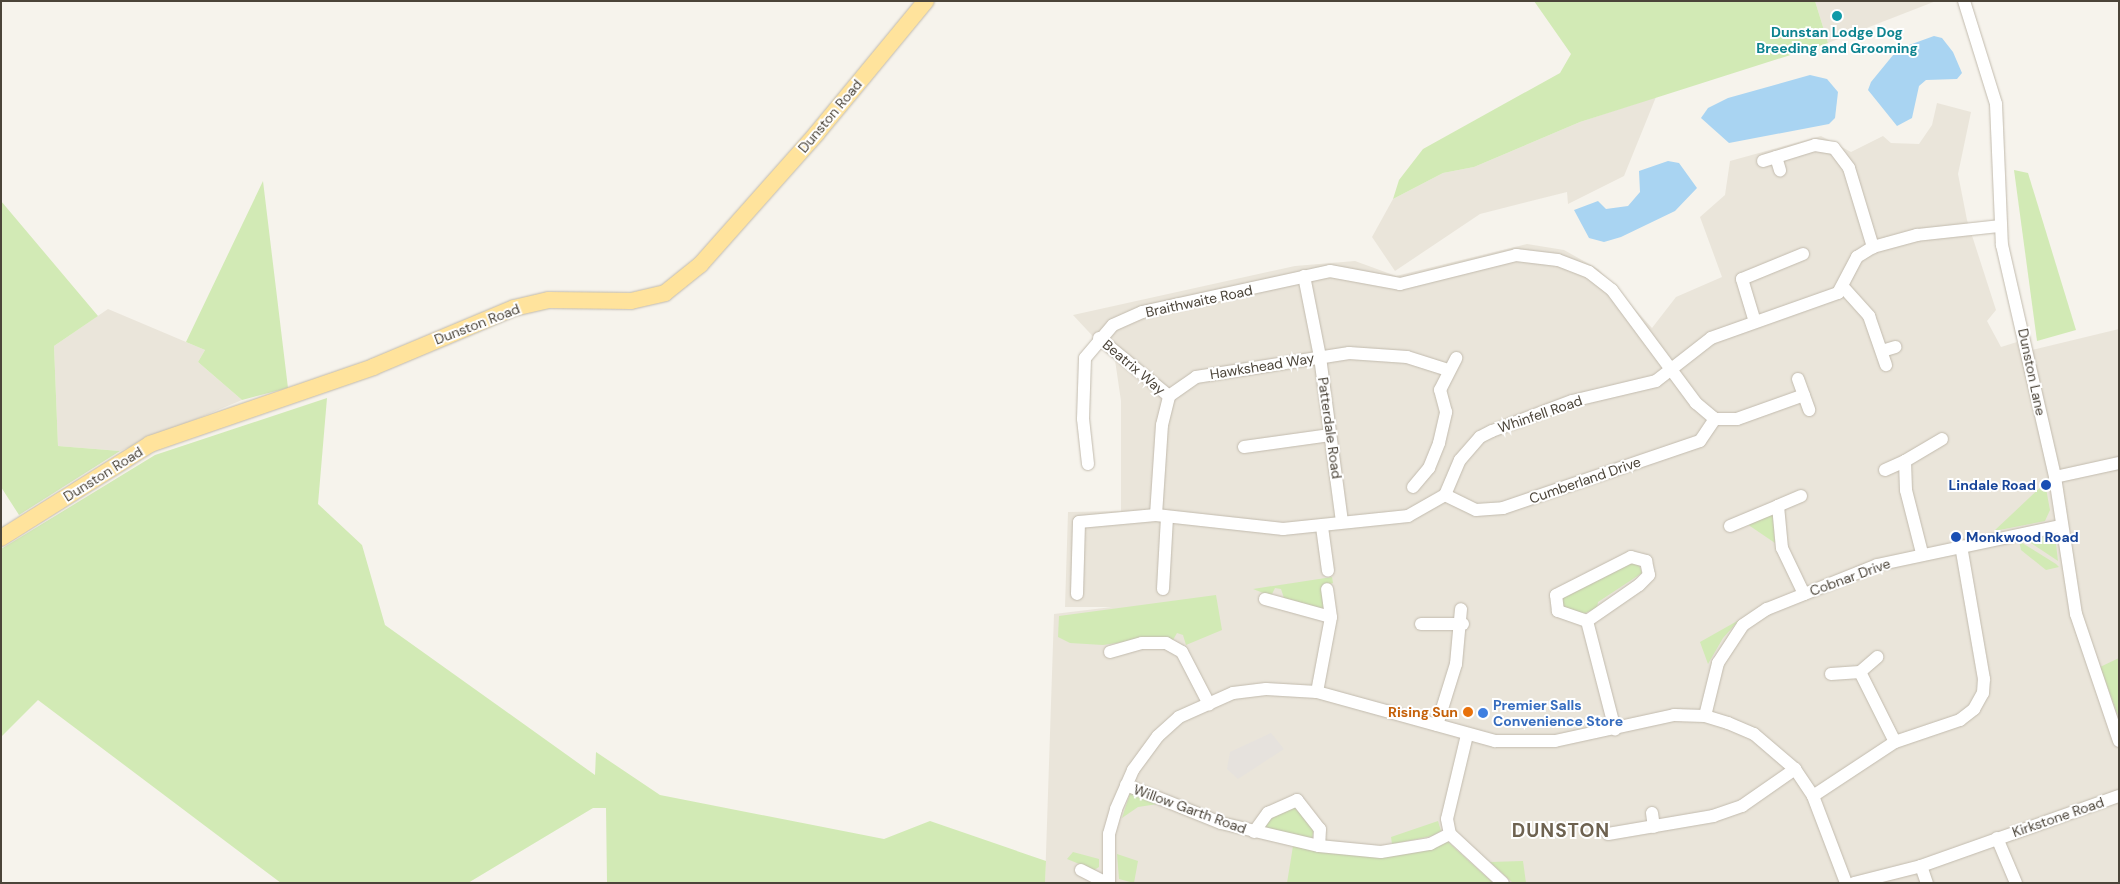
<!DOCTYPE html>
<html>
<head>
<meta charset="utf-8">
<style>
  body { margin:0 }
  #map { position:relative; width:2120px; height:884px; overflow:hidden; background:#f6f3ec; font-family:"DM Sans",sans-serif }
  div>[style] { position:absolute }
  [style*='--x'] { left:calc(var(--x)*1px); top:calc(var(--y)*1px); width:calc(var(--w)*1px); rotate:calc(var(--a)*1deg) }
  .residential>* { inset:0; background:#eae5da }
  .industrial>* { inset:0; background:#e6e2dd }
  .green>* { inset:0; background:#d2eab5 }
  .water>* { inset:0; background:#a9d4f2 }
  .roads { filter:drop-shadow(0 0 1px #c2bbae) drop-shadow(0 0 1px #c2bbae) }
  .minor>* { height:12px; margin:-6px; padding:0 6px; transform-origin:6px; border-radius:6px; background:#fff }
  .major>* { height:16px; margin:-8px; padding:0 8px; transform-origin:8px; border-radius:8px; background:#ffe39c }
  .dots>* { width:14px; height:14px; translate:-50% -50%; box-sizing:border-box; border:2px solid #fff; border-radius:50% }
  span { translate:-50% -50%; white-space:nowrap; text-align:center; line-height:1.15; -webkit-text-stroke:4px #fff; paint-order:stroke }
  .culture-label { font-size:14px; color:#0d838f; font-weight:700 }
  .street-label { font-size:14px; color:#4b4439 }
  .transit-label { font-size:14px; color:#164399; font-weight:700 }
  .right { translate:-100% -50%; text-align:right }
  .left { translate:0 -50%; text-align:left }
  .shop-label { font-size:14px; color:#366cbe; font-weight:700 }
  .food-label { font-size:14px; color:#c56008; font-weight:700 }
  .district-label { font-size:19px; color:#6e6250; font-weight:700; letter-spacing:1px }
  .frame { position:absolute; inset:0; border:2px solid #4b4439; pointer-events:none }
</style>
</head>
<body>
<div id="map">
  <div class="residential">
    <i style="clip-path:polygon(1815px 1px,1936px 1px,1828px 43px)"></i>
    <i style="clip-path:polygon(1656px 97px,1624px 176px,1568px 204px,1567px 192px,1480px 214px,1395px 271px,1372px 237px,1393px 199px,1443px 173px,1474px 167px,1580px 122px)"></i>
    <i style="clip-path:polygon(1937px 103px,1971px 112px,1958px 174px,1967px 220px,1996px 310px,1987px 321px,2001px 347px,2017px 342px,2020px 353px,2119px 329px,2119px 883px,1045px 883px,1054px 614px,1112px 607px,1065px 607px,1068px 512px,1121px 511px,1121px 401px,1115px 360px,1073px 315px,1295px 266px,1355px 261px,1396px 276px,1527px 244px,1564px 250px,1598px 269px,1652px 328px,1676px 297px,1722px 277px,1700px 217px,1725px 195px,1730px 161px,1821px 136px,1851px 152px,1883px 136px,1891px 143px,1919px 144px,1932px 125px)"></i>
    <i style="clip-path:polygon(108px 309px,205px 350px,198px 362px,242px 400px,120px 451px,58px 446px,54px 346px)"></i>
  </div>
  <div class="industrial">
    <i style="clip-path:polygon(1271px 733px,1284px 749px,1238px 779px,1227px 769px,1230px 752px)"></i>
  </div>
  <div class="green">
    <i style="clip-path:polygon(1534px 1px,1815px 1px,1828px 43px,1580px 122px,1474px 167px,1443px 173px,1393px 199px,1399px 180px,1423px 149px,1560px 73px,1571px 54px)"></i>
    <i style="clip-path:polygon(2014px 170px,2028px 173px,2076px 330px,2037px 341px)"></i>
    <i style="clip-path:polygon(263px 181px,288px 388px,242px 400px,198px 362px,205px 350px,186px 342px)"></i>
    <i style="clip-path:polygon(1px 201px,98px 316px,54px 346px,58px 446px,120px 451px,19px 515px,1px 487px)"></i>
    <i style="clip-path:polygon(327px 398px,318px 504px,362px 545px,385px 625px,595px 775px,596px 752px,660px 795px,884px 839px,930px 821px,1046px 861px,1045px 883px,607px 883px,606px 808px,593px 808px,468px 883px,281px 883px,38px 700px,1px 737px,1px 549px,155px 455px)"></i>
    <i style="clip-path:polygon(2045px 483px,2050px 510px,2045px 521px,1994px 531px)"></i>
    <i style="clip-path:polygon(1773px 514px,1775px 543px,1744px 522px)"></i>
    <i style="clip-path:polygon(2046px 536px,2056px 544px,2058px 561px,2025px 539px)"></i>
    <i style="clip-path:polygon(2019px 541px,2056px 564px,2059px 567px,2046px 570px,2021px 550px)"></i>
    <i style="clip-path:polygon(1630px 562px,1638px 562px,1642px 573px,1598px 602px,1597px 608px,1583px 614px,1566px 611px,1560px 602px,1561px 598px)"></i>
    <i style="clip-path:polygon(1332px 577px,1333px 583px,1321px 587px,1324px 609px,1284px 598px,1281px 589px,1275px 588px,1271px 596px,1253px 589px)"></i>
    <i style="clip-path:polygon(1216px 595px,1222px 630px,1186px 645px,1183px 635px,1177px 633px,1173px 640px,1157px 637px,1103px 645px,1070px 643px,1058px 637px,1059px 616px)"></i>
    <i style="clip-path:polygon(1739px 620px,1723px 638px,1708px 664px,1700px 642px)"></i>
    <i style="clip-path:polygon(2119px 658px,2119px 718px,2100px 667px)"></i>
    <i style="clip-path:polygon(1130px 793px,1158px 804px,1138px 807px,1122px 818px)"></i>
    <i style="clip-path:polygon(1294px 807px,1314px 827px,1312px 839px,1262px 827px,1276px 814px)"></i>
    <i style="clip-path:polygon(1438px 821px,1441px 831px,1432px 836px,1392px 844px,1391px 837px)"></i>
    <i style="clip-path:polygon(1447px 841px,1493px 883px,1287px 883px,1293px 846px,1330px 851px)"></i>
    <i style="clip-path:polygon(1073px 852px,1099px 859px,1099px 867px,1094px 870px,1067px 859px)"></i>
    <i style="clip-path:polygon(1117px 854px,1138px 861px,1134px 883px,1119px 879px)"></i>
    <i style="clip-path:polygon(1523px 861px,1526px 883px,1513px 883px,1490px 862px)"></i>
  </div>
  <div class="water">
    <i style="clip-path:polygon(1934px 36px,1942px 38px,1953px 52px,1962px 73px,1957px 79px,1926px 80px,1919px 86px,1912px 118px,1897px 126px,1868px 90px,1871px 82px,1898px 49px)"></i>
    <i style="clip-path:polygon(1810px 75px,1827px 79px,1838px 92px,1835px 118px,1829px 124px,1729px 143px,1701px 118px,1708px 108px,1728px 98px)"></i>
    <i style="clip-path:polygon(1668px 161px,1679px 163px,1697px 188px,1675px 211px,1621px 237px,1604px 242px,1589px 238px,1574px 210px,1598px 201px,1606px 209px,1628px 206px,1640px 192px,1639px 171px)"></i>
  </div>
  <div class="roads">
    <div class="minor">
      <i style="--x:1964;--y:1;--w:108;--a:72.7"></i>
      <i style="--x:1996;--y:104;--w:141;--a:87.6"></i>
      <i style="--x:2002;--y:245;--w:238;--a:77.1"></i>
      <i style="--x:2055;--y:477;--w:139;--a:81.3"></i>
      <i style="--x:2076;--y:614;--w:134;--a:71.3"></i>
      <i style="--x:1776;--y:157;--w:14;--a:73"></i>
      <i style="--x:1763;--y:161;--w:54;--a:-17.1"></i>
      <i style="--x:1815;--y:145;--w:19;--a:9"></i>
      <i style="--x:1834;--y:148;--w:25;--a:53"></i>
      <i style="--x:1849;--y:168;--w:83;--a:73.1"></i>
      <i style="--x:1304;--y:276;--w:83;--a:78.8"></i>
      <i style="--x:1320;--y:357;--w:166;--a:82.4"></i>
      <i style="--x:1844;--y:288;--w:38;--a:48"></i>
      <i style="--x:1869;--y:316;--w:52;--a:70.9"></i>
      <i style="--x:1755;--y:322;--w:45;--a:-106.8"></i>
      <i style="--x:1742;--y:279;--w:66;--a:-22.3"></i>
      <i style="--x:1099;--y:338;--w:91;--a:39.6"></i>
      <i style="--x:1882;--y:351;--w:14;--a:-17"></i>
      <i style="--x:1798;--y:379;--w:33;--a:70"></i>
      <i style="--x:1244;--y:447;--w:87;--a:-7.9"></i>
      <i style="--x:1088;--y:464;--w:45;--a:-96.3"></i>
      <i style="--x:1083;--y:419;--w:61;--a:-88.1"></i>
      <i style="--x:1085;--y:358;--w:43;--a:-49.7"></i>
      <i style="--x:1113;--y:325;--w:32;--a:-24"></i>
      <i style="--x:1142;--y:312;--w:192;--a:-12.3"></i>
      <i style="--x:1330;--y:271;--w:71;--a:10.5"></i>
      <i style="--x:1400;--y:284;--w:120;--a:-14"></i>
      <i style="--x:1516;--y:255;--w:42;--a:6.8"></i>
      <i style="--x:1558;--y:260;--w:33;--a:21"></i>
      <i style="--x:1589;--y:272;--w:29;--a:38"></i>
      <i style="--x:1612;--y:290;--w:141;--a:53.4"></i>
      <i style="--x:1696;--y:403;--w:25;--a:40"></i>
      <i style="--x:1715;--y:419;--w:22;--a:0"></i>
      <i style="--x:1737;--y:419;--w:71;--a:-19.7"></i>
      <i style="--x:1885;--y:470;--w:22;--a:-24"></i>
      <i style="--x:2055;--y:477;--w:66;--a:-12.3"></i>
      <i style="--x:1413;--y:487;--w:25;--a:-50"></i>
      <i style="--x:1429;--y:468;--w:27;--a:-68"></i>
      <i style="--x:1439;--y:443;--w:32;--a:-77"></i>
      <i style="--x:1446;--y:412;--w:23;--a:-105"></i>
      <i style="--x:1440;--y:390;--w:36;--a:-63"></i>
      <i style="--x:1445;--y:495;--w:34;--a:26"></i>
      <i style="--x:1476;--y:510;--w:27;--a:-4"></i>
      <i style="--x:1503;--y:508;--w:208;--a:-18.8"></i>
      <i style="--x:1700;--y:441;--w:27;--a:-56"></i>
      <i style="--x:1801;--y:496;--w:25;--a:157"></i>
      <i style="--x:1778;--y:506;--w:42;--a:84.6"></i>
      <i style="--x:1782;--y:548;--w:51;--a:64.4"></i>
      <i style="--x:1156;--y:515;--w:90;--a:-86.2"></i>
      <i style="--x:1162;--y:425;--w:30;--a:-76"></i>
      <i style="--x:1169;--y:396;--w:33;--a:-35"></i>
      <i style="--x:1196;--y:377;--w:155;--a:-8.9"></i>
      <i style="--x:1349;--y:353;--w:58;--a:3.9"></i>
      <i style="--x:1407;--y:357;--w:43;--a:17.6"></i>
      <i style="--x:1730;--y:526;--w:52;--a:-22.6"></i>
      <i style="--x:1322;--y:527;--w:44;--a:82.2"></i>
      <i style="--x:1922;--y:553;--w:65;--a:-104.3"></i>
      <i style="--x:1906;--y:490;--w:29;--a:-92"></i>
      <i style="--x:1905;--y:461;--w:43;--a:-30.7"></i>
      <i style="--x:1163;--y:589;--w:72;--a:-86.8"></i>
      <i style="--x:1077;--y:594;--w:72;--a:-88.4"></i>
      <i style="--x:1079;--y:522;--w:77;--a:-5.2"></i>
      <i style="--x:1156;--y:515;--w:128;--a:6.3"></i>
      <i style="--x:1283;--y:529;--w:126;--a:-5.9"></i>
      <i style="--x:1408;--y:516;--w:43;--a:-29.6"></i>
      <i style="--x:1445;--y:495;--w:38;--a:-67"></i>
      <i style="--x:1460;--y:460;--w:30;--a:-49"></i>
      <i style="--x:1480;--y:437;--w:13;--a:-27"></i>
      <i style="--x:1492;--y:431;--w:85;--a:-20.6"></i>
      <i style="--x:1572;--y:401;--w:86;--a:-13.4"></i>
      <i style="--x:1656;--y:381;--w:70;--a:-38"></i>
      <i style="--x:1711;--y:338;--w:135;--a:-19.5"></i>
      <i style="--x:1838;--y:293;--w:41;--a:-62.2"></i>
      <i style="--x:1857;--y:257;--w:19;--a:-32"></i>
      <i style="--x:1873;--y:247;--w:46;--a:-15.3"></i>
      <i style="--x:1917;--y:235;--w:83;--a:-6.2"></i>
      <i style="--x:1265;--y:599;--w:68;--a:15.3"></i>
      <i style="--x:1587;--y:621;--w:31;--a:-161"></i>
      <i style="--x:1558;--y:611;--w:16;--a:-97"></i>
      <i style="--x:1556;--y:595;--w:84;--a:-26.9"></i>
      <i style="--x:1631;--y:557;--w:16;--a:15"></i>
      <i style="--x:1646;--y:561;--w:14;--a:78"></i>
      <i style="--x:1649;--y:575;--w:14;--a:135"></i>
      <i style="--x:1639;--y:585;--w:63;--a:145.3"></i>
      <i style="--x:1587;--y:621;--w:112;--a:75.5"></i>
      <i style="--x:1421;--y:624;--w:42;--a:0"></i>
      <i style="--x:1110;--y:652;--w:33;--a:-16"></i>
      <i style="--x:1142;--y:643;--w:24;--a:0"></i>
      <i style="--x:1166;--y:643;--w:18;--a:29"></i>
      <i style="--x:1182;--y:652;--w:59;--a:62.6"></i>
      <i style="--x:1860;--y:672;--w:23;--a:-41"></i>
      <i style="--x:1831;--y:674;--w:29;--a:-4"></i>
      <i style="--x:1860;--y:672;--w:78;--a:63.4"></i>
      <i style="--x:1317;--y:692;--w:76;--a:-79.4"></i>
      <i style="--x:1331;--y:617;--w:28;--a:-98"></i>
      <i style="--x:1705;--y:716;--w:55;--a:-76.2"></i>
      <i style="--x:1718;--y:663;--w:45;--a:-56.7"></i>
      <i style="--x:1743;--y:625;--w:29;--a:-34"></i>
      <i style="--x:1767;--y:609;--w:118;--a:-21.8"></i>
      <i style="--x:1877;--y:565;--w:188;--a:-12"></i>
      <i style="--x:1437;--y:725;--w:64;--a:-72.7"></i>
      <i style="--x:1456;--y:664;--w:55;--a:-84.8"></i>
      <i style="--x:1467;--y:735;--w:86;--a:103.4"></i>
      <i style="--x:1447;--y:819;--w:15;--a:79"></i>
      <i style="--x:1450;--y:834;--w:72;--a:42.8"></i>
      <i style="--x:1126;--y:785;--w:102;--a:21.8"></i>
      <i style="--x:1221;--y:823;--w:101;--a:13.2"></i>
      <i style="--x:1319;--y:846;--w:62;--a:5.5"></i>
      <i style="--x:1381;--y:852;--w:50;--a:-9.3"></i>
      <i style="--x:1430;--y:844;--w:22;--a:-27"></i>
      <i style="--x:1813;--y:796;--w:98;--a:-33.4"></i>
      <i style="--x:1895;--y:742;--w:69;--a:-18.7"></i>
      <i style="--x:1960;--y:720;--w:18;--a:-38"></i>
      <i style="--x:1974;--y:709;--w:18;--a:-61"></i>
      <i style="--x:1983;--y:693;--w:14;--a:-86"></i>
      <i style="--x:1984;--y:679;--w:135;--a:-99.8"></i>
      <i style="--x:1652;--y:813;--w:14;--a:82"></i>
      <i style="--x:1254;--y:832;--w:24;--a:-54"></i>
      <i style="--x:1268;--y:813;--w:32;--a:-24"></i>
      <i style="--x:1297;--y:800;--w:37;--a:52"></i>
      <i style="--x:1320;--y:829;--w:17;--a:93"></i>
      <i style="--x:1608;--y:834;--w:107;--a:-9.7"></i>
      <i style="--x:1713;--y:816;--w:31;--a:-19"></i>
      <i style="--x:1742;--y:806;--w:65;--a:-34.9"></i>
      <i style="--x:1997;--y:838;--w:49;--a:67.1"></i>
      <i style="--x:1921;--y:866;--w:18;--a:71"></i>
      <i style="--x:1081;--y:870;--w:29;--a:27"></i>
      <i style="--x:1109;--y:883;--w:49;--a:-90"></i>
      <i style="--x:1109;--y:834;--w:26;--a:-74"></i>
      <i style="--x:1116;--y:809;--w:43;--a:-66.4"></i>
      <i style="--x:1133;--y:770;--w:42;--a:-53.7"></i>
      <i style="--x:1158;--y:736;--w:28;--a:-42"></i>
      <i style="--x:1179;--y:717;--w:59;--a:-24"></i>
      <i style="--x:1233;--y:693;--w:33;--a:-7"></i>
      <i style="--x:1266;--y:689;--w:51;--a:3.4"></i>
      <i style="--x:1317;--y:692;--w:185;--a:15.4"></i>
      <i style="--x:1495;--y:741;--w:60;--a:0"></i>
      <i style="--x:1555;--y:741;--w:122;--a:-12.3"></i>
      <i style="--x:1674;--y:715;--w:31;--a:2"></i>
      <i style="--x:1705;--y:716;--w:24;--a:17"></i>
      <i style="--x:1728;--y:723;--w:28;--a:23"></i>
      <i style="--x:1754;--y:734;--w:54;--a:40.5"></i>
      <i style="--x:1795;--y:769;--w:32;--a:56"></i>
      <i style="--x:1813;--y:796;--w:93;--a:69.2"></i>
      <i style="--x:1854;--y:883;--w:69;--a:-14.2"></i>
      <i style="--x:1921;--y:866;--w:210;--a:-19.5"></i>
    </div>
    <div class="major">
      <i style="--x:1;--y:538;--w:176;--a:-32.2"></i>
      <i style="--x:150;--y:444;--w:236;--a:-19"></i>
      <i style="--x:373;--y:367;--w:153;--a:-22.7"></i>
      <i style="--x:514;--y:308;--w:36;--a:-13"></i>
      <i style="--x:549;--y:300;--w:82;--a:0.7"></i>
      <i style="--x:631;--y:301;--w:35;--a:-13"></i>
      <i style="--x:665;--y:293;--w:45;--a:-38.7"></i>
      <i style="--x:700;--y:265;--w:176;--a:-48.4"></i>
      <i style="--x:817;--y:133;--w:171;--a:-50.5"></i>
    </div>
  </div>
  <div class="dots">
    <i style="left:1837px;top:16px;background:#0f9aa8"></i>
    <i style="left:2046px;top:485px;background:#1a4fb4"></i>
    <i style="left:1956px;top:537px;background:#1a4fb4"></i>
    <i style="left:1468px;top:712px;background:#e8710a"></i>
    <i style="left:1483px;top:713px;background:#3f7fe0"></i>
  </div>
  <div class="culture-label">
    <span style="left:1837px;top:40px">Dunstan Lodge Dog<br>Breeding and Grooming</span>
  </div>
  <div class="street-label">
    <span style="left:830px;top:116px;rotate:-50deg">Dunston Road</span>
    <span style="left:1199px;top:301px;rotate:-12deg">Braithwaite Road</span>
    <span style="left:477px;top:324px;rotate:-21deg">Dunston Road</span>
    <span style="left:1262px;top:366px;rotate:-9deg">Hawkshead Way</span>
    <span style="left:1134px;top:367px;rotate:40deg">Beatrix Way</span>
    <span style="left:2032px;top:372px;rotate:78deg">Dunston Lane</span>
    <span style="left:1540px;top:414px;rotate:-19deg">Whinfell Road</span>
    <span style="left:1330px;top:428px;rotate:82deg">Patterdale Road</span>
    <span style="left:103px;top:474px;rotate:-32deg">Dunston Road</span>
    <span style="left:1585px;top:480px;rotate:-19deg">Cumberland Drive</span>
    <span style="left:1850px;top:577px;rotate:-20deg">Cobnar Drive</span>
    <span style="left:1190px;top:809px;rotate:20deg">Willow Garth Road</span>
    <span style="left:2058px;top:817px;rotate:-19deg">Kirkstone Road</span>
  </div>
  <div class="transit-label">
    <span class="right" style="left:2036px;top:485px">Lindale Road</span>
    <span class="left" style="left:1966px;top:537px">Monkwood Road</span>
  </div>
  <div class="shop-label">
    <span class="left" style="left:1493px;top:713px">Premier Salls<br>Convenience Store</span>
  </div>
  <div class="food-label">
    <span class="right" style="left:1458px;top:712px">Rising Sun</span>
  </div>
  <div class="district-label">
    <span style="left:1561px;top:831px">DUNSTON</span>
  </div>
  <div class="frame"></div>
</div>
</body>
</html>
